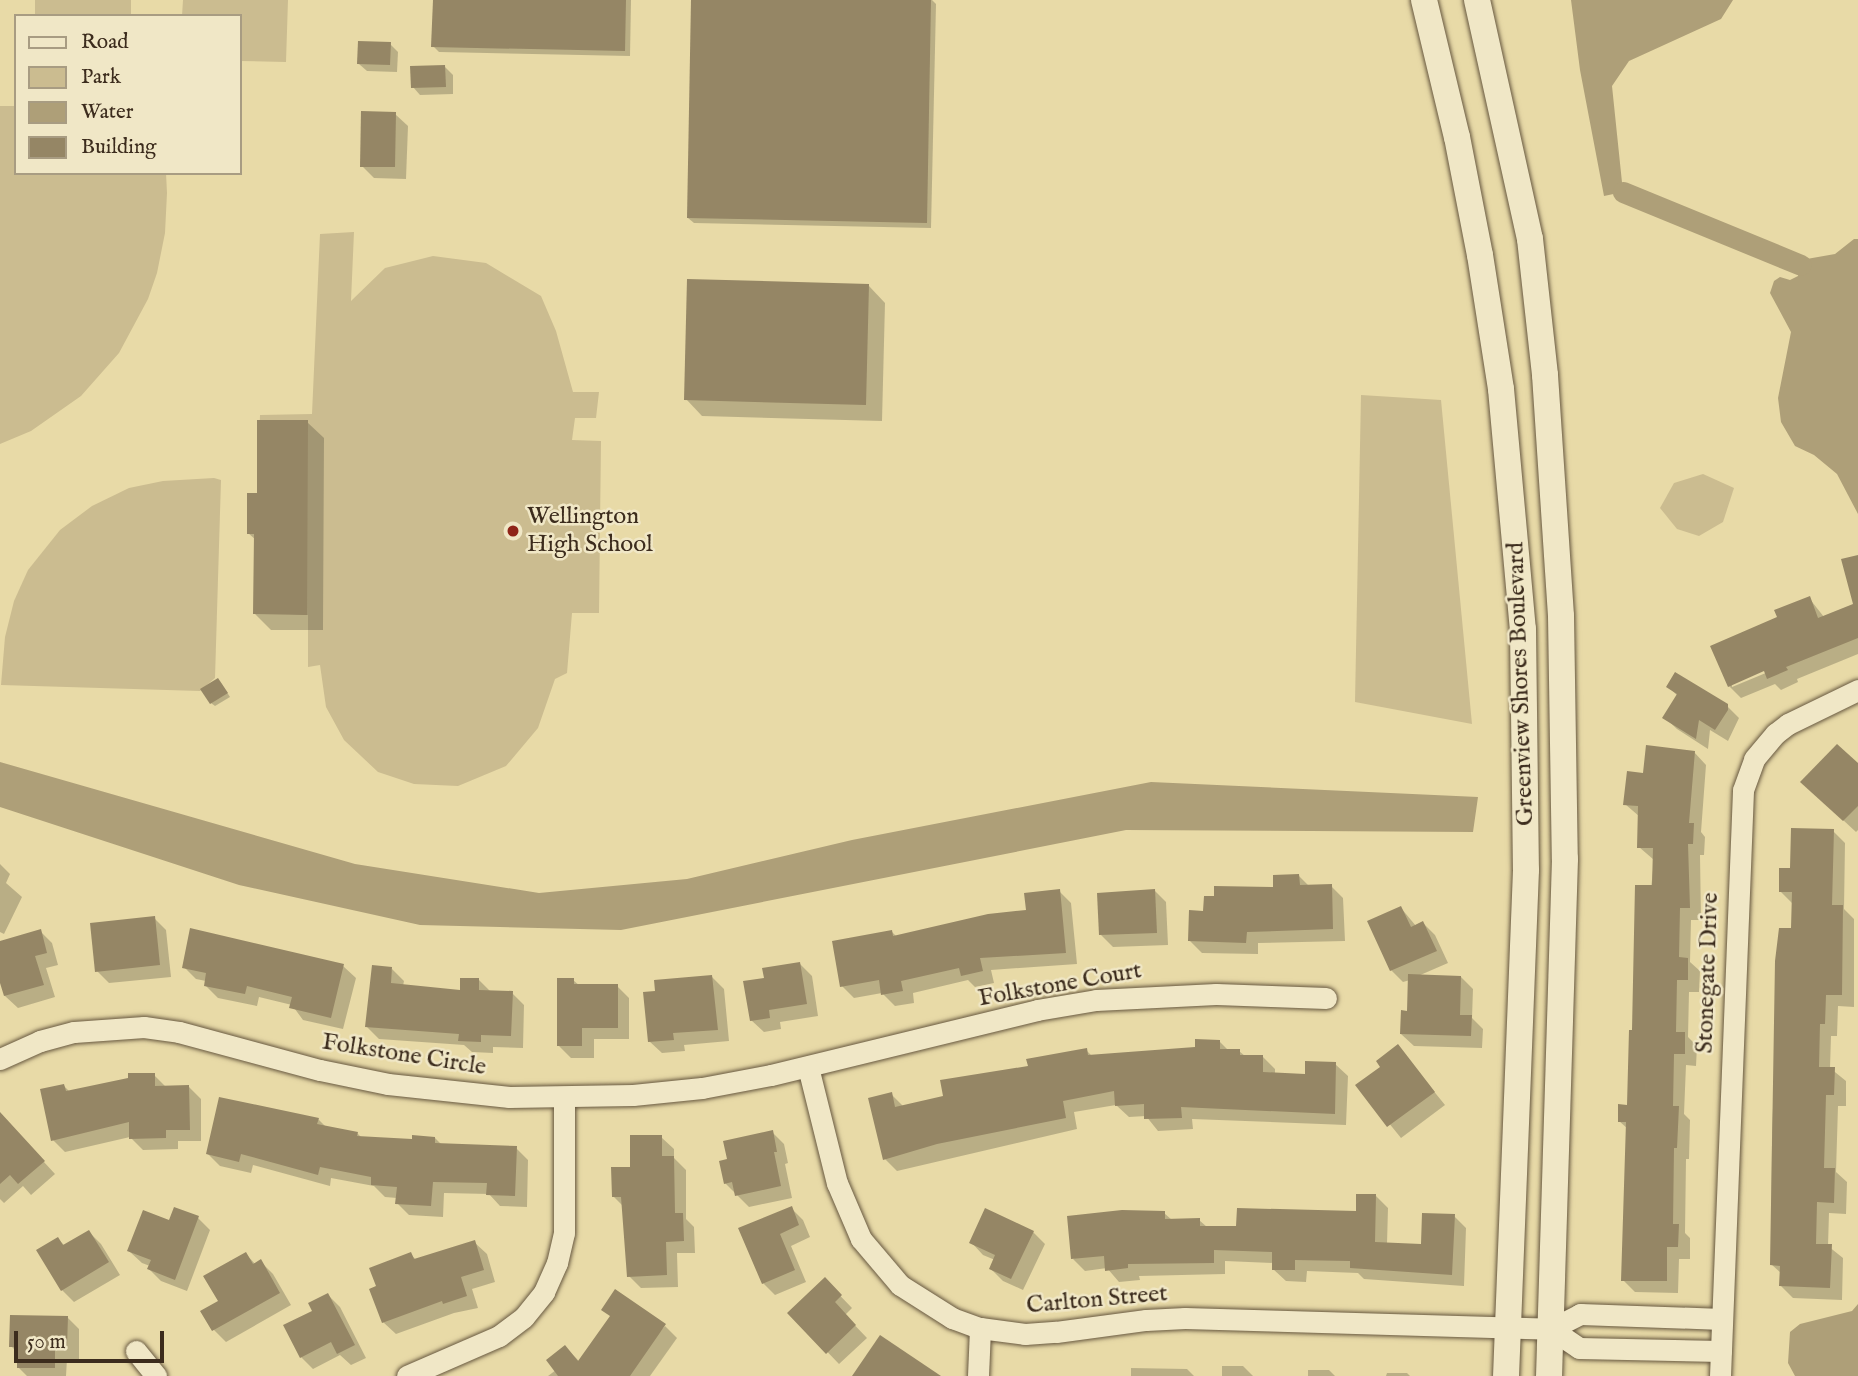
<!DOCTYPE html>
<html>
<head>
<meta charset="utf-8">
<style>
  body { margin:0 }
  #map { position:relative; width:1858px; height:1376px; overflow:hidden; background:#e8daa7; font-family:"IM FELL English",serif }
  div>[style] { position:absolute }
  [style*='--x'] { left:calc(var(--x)*1px); top:calc(var(--y)*1px); width:calc(var(--w)*1px); rotate:calc(var(--a)*1deg) }
  .green>* { inset:0; background:#cbbc90 }
  .water>* { inset:0; background:#ae9f78 }
  .shadow>* { inset:0; background:#0003 }
  .canal>* { height:21px; margin:-10.5px; padding:0 10.5px; transform-origin:10.5px; border-radius:10.5px; background:#ae9f78 }
  .building>* { inset:0; background:#958665 }
  .roads { filter:drop-shadow(0 0 2px #675840) drop-shadow(0 0 2px #675840) }
  .minor>* { height:21px; margin:-10.5px; padding:0 10.5px; transform-origin:10.5px; border-radius:10.5px; background:#f0e7c6 }
  .tertiary>* { height:26px; margin:-13px; padding:0 13px; transform-origin:13px; border-radius:13px; background:#f0e7c6 }
  .dots>* { width:19px; height:19px; translate:-50% -50%; box-sizing:border-box; border:4px solid #f0e7c6; border-radius:50% }
  span { translate:-50% -50%; white-space:nowrap; text-align:center; line-height:1.15; -webkit-text-stroke:5px #f0e7c6; paint-order:stroke }
  .poi-label { font-size:24px; color:#3c2c1d }
  .left { translate:0 -50%; text-align:left }
  .street-label { font-size:24px; color:#3c2c1d }
  .legend { position:absolute; left:14px; top:14px; width:228px; height:161px; box-sizing:border-box; background:#f0e7c6; border:2px solid #a89c82; margin:0; padding:9px 12px; list-style:none; font-size:21px; color:#3c2c1d }
  .legend li { display:flex; align-items:center; gap:14px; height:35px }
  .legend b { width:35px; border:2px solid #a89c82 }
  .scale { position:absolute; left:14px; top:1331px; width:150px; height:32px; box-sizing:border-box; border:4px solid #3c2c1d; border-top:0; padding-left:9px; font-size:21px; line-height:24px; white-space:nowrap; color:#3c2c1d; -webkit-text-stroke:5px #f0e7c6; paint-order:stroke }
</style>
</head>
<body>
<div id="map">
  <div class="green">
    <i style="clip-path:polygon(35px 0,131px 0,131px 16px,35px 16px)"></i>
    <i style="clip-path:polygon(183px 0,288px 0,286px 62px,240px 61px,240px 16px,182px 16px)"></i>
    <i style="clip-path:polygon(0 106px,16px 106px,16px 173px,166px 173px,167px 193px,165px 233px,157px 273px,148px 299px,119px 353px,81px 396px,31px 431px,0 444px)"></i>
    <i style="clip-path:polygon(354px 232px,351px 301px,385px 268px,433px 256px,486px 263px,541px 296px,556px 331px,573px 392px,599px 392px,596px 418px,575px 418px,572px 440px,601px 441px,599px 613px,572px 613px,567px 673px,555px 679px,538px 728px,506px 766px,458px 786px,414px 784px,378px 772px,344px 740px,326px 707px,320px 665px,308px 667px,308px 615px,254px 612px,260px 415px,312px 414px,320px 234px)"></i>
    <i style="clip-path:polygon(1361px 395px,1441px 400px,1472px 724px,1355px 702px)"></i>
    <i style="clip-path:polygon(1703px 474px,1734px 488px,1723px 522px,1699px 536px,1677px 529px,1660px 508px,1674px 483px)"></i>
    <i style="clip-path:polygon(214px 478px,221px 480px,215px 678px,200px 691px,1px 685px,5px 637px,14px 601px,28px 570px,60px 530px,92px 506px,129px 488px,163px 481px)"></i>
  </div>
  <div class="water">
    <i style="clip-path:polygon(1571px 0,1733px 0,1721px 19px,1629px 61px,1612px 86px,1623px 192px,1604px 196px,1580px 70px)"></i>
    <i style="clip-path:polygon(1854px 239px,1858px 239px,1858px 514px,1837px 474px,1814px 455px,1795px 446px,1781px 422px,1778px 398px,1791px 332px,1770px 293px,1774px 281px,1780px 277px,1790px 280px,1798px 276px,1801px 260px,1835px 254px)"></i>
    <i style="clip-path:polygon(0 762px,355px 864px,539px 893px,687px 879px,852px 840px,1151px 782px,1478px 797px,1473px 832px,1126px 830px,621px 930px,420px 925px,239px 885px,0 807px)"></i>
    <i style="clip-path:polygon(1858px 1304px,1858px 1376px,1795px 1376px,1788px 1363px,1790px 1332px,1800px 1324px,1852px 1311px)"></i>
  </div>
  <div class="shadow">
    <i style="clip-path:polygon(434px 0,631px 0,630px 56px,439px 52px,433px 46px)"></i>
    <i style="clip-path:polygon(693px 0,932px 0,936px 4px,931px 228px,694px 223px,688px 218px)"></i>
    <i style="clip-path:polygon(390px 44px,398px 52px,397px 72px,367px 71px,359px 64px)"></i>
    <i style="clip-path:polygon(445px 67px,453px 75px,453px 94px,420px 95px,413px 87px)"></i>
    <i style="clip-path:polygon(395px 114px,408px 126px,406px 179px,374px 178px,362px 166px)"></i>
    <i style="clip-path:polygon(869px 286px,885px 303px,882px 421px,702px 416px,686px 399px)"></i>
    <i style="clip-path:polygon(307px 422px,324px 438px,323px 630px,271px 630px,255px 614px,256px 540px,248px 533px,259px 494px)"></i>
    <i style="clip-path:polygon(evenodd,1858px 556px,1858px 654px,1797px 679px,1798px 682px,1781px 690px,1775px 684px,1741px 698px,1729px 686px,1780px 618px,1809px 598px,1824px 617px,1855px 605px,1858px 556px,1772px 666px,1773px 670px,1732px 687px,1732px 683px,1772px 666px)"></i>
    <i style="clip-path:polygon(221px 683px,230px 697px,215px 706px,211px 703px)"></i>
    <i style="clip-path:polygon(1668px 687px,1727px 706px,1739px 718px,1728px 741px,1710px 730px,1708px 749px,1677px 729px,1664px 717px,1678px 696px)"></i>
    <i style="clip-path:polygon(1694px 752px,1706px 765px,1701px 832px,1705px 837px,1704px 855px,1700px 855px,1701px 920px,1691px 920px,1690px 962px,1700px 971px,1699px 992px,1689px 992px,1688px 1037px,1697px 1046px,1696px 1066px,1686px 1065px,1684px 1114px,1690px 1120px,1689px 1159px,1686px 1159px,1685px 1233px,1690px 1238px,1690px 1259px,1679px 1259px,1678px 1293px,1635px 1292px,1623px 1280px,1628px 1129px,1619px 1121px,1629px 1106px,1654px 860px,1639px 847px,1640px 817px,1625px 804px,1645px 775px)"></i>
    <i style="clip-path:polygon(1858px 766px,1858px 830px,1856px 832px,1815px 794px)"></i>
    <i style="clip-path:polygon(1833px 831px,1845px 843px,1844px 909px,1854px 919px,1854px 1007px,1838px 1006px,1837px 1036px,1831px 1036px,1830px 1068px,1846px 1081px,1846px 1106px,1838px 1106px,1836px 1172px,1847px 1182px,1846px 1214px,1829px 1213px,1828px 1246px,1843px 1258px,1842px 1300px,1793px 1298px,1781px 1286px,1782px 1274px,1771px 1264px,1772px 1133px,1780px 930px,1793px 930px,1794px 905px,1780px 891px,1791px 870px)"></i>
    <i style="clip-path:polygon(0 864px,10px 874px,6px 883px,22px 897px,4px 934px,0 932px)"></i>
    <i style="clip-path:polygon(1298px 875px,1309px 886px,1331px 886px,1343px 898px,1345px 941px,1258px 943px,1258px 954px,1202px 953px,1190px 941px,1205px 913px,1275px 888px)"></i>
    <i style="clip-path:polygon(1154px 890px,1166px 902px,1168px 945px,1113px 947px,1101px 935px)"></i>
    <i style="clip-path:polygon(1059px 891px,1071px 903px,1077px 964px,991px 970px,994px 983px,975px 987px,968px 980px,913px 993px,914px 1003px,895px 1006px,882px 993px,854px 998px,842px 986px,892px 932px,897px 937px,1027px 912px)"></i>
    <i style="clip-path:polygon(1401px 908px,1416px 926px,1423px 923px,1435px 935px,1448px 963px,1418px 976px,1461px 977px,1473px 989px,1472px 1018px,1483px 1029px,1482px 1048px,1414px 1046px,1401px 1034px,1409px 1013px,1410px 980px,1403px 982px,1391px 970px)"></i>
    <i style="clip-path:polygon(154px 918px,166px 930px,171px 977px,109px 983px,97px 971px)"></i>
    <i style="clip-path:polygon(40px 931px,52px 943px,58px 965px,46px 968px,55px 997px,18px 1008px,5px 996px,0 979px,0 943px)"></i>
    <i style="clip-path:polygon(800px 964px,812px 976px,818px 1016px,780px 1022px,781px 1029px,764px 1032px,751px 1020px,766px 979px)"></i>
    <i style="clip-path:polygon(343px 966px,356px 978px,343px 1029px,303px 1020px,292px 1005px,259px 997px,257px 1006px,218px 998px,206px 986px,206px 981px,196px 979px,184px 967px)"></i>
    <i style="clip-path:polygon(392px 969px,404px 981px,403px 986px,462px 992px,479px 980px,491px 992px,512px 993px,524px 1005px,523px 1048px,493px 1047px,493px 1053px,472px 1052px,464px 1045px,379px 1039px,367px 1027px)"></i>
    <i style="clip-path:polygon(712px 977px,724px 989px,729px 1041px,684px 1045px,685px 1051px,662px 1053px,649px 1041px,657px 992px)"></i>
    <i style="clip-path:polygon(573px 980px,580px 986px,617px 986px,629px 998px,629px 1039px,594px 1039px,594px 1058px,571px 1058px,559px 1046px)"></i>
    <i style="clip-path:polygon(1220px 1042px,1228px 1050px,1239px 1051px,1245px 1056px,1263px 1057px,1275px 1069px,1275px 1075px,1307px 1076px,1335px 1064px,1348px 1076px,1346px 1125px,1192px 1119px,1193px 1129px,1158px 1131px,1146px 1116px,1129px 1117px,1116px 1105px,1074px 1112px,1077px 1129px,897px 1171px,885px 1159px,891px 1094px,904px 1107px,945px 1097px,1086px 1050px,1092px 1056px,1197px 1049px)"></i>
    <i style="clip-path:polygon(1398px 1047px,1445px 1105px,1401px 1138px,1358px 1085px,1382px 1067px)"></i>
    <i style="clip-path:polygon(154px 1075px,167px 1088px,189px 1087px,201px 1099px,201px 1141px,178px 1141px,178px 1149px,143px 1150px,130px 1137px,65px 1152px,53px 1140px,64px 1086px,70px 1092px)"></i>
    <i style="clip-path:polygon(0 1114px,55px 1174px,31px 1195px,23px 1186px,4px 1203px,0 1199px)"></i>
    <i style="clip-path:polygon(318px 1119px,326px 1127px,357px 1133px,362px 1138px,414px 1141px,435px 1138px,442px 1145px,516px 1148px,528px 1160px,527px 1207px,500px 1206px,489px 1194px,444px 1193px,443px 1217px,409px 1215px,397px 1203px,397px 1198px,385px 1197px,374px 1186px,331px 1178px,330px 1186px,253px 1165px,251px 1173px,220px 1166px,208px 1154px)"></i>
    <i style="clip-path:polygon(772px 1132px,784px 1144px,788px 1163px,785px 1164px,792px 1198px,749px 1207px,725px 1183px,729px 1161px)"></i>
    <i style="clip-path:polygon(661px 1137px,674px 1149px,674px 1158px,686px 1170px,686px 1219px,694px 1227px,695px 1253px,677px 1253px,678px 1287px,641px 1288px,629px 1276px,623px 1206px,613px 1196px,632px 1168px)"></i>
    <i style="clip-path:polygon(1376px 1196px,1388px 1208px,1387px 1244px,1422px 1246px,1454px 1216px,1466px 1228px,1464px 1286px,1364px 1279px,1358px 1273px,1307px 1271px,1306px 1282px,1286px 1281px,1273px 1269px,1274px 1263px,1225px 1261px,1225px 1274px,1139px 1276px,1140px 1280px,1119px 1282px,1107px 1268px,1085px 1271px,1073px 1259px,1164px 1213px,1172px 1220px,1199px 1220px,1207px 1227px,1238px 1227px,1358px 1213px)"></i>
    <i style="clip-path:polygon(791px 1208px,803px 1220px,810px 1237px,791px 1246px,806px 1282px,775px 1295px,763px 1283px,741px 1229px)"></i>
    <i style="clip-path:polygon(198px 1218px,210px 1230px,187px 1291px,161px 1281px,149px 1269px,150px 1266px,142px 1263px,129px 1251px,170px 1222px)"></i>
    <i style="clip-path:polygon(89px 1232px,101px 1244px,120px 1275px,74px 1302px,62px 1290px,58px 1239px,65px 1246px)"></i>
    <i style="clip-path:polygon(1033px 1232px,1045px 1244px,1023px 1290px,1003px 1281px,991px 1269px,995px 1260px,983px 1255px,971px 1242px)"></i>
    <i style="clip-path:polygon(474px 1242px,487px 1254px,495px 1282px,472px 1289px,478px 1308px,454px 1313px,396px 1334px,383px 1322px,378px 1287px,411px 1254px,416px 1260px)"></i>
    <i style="clip-path:polygon(246px 1254px,256px 1265px,261px 1262px,273px 1274px,291px 1305px,226px 1342px,214px 1330px,220px 1302px)"></i>
    <i style="clip-path:polygon(825px 1280px,852px 1308px,845px 1315px,867px 1338px,839px 1364px,790px 1313px)"></i>
    <i style="clip-path:polygon(328px 1295px,340px 1307px,366px 1358px,351px 1365px,340px 1355px,313px 1369px,301px 1357px,315px 1311px)"></i>
    <i style="clip-path:polygon(67px 1317px,79px 1329px,79px 1359px,67px 1359px,66px 1376px,27px 1376px,18px 1367px,19px 1354px,11px 1346px)"></i>
    <i style="clip-path:polygon(665px 1326px,677px 1338px,650px 1376px,621px 1376px)"></i>
    <i style="clip-path:polygon(565px 1347px,577px 1359px,590px 1376px,548px 1376px,556px 1370px)"></i>
    <i style="clip-path:polygon(1222px 1366px,1243px 1366px,1253px 1376px,1222px 1376px)"></i>
    <i style="clip-path:polygon(1131px 1368px,1187px 1369px,1194px 1376px,1131px 1376px)"></i>
    <i style="clip-path:polygon(1308px 1370px,1329px 1370px,1335px 1376px,1308px 1376px)"></i>
    <i style="clip-path:polygon(1387px 1373px,1407px 1373px,1410px 1376px,1386px 1376px)"></i>
  </div>
  <div class="canal">
    <i style="--x:1623;--y:192;--w:192;--a:22.3"></i>
  </div>
  <div class="building">
    <i style="clip-path:polygon(433px 0,626px 0,625px 51px,431px 47px)"></i>
    <i style="clip-path:polygon(691px 0,931px 0,927px 223px,687px 218px)"></i>
    <i style="clip-path:polygon(358px 41px,391px 42px,390px 65px,357px 64px)"></i>
    <i style="clip-path:polygon(445px 65px,446px 87px,411px 88px,410px 66px)"></i>
    <i style="clip-path:polygon(361px 111px,396px 112px,395px 167px,360px 167px)"></i>
    <i style="clip-path:polygon(687px 279px,869px 284px,866px 405px,684px 400px)"></i>
    <i style="clip-path:polygon(257px 420px,308px 420px,307px 615px,253px 614px,254px 534px,247px 534px,247px 493px,257px 493px)"></i>
    <i style="clip-path:polygon(1858px 555px,1858px 638px,1786px 667px,1788px 670px,1767px 679px,1764px 671px,1728px 687px,1710px 646px,1777px 617px,1774px 610px,1810px 596px,1818px 618px,1853px 604px,1841px 559px)"></i>
    <i style="clip-path:polygon(1675px 672px,1728px 704px,1728px 710px,1715px 730px,1699px 720px,1696px 739px,1662px 718px,1677px 694px,1666px 687px)"></i>
    <i style="clip-path:polygon(218px 678px,228px 693px,210px 704px,200px 689px)"></i>
    <i style="clip-path:polygon(1837px 744px,1858px 763px,1858px 806px,1843px 821px,1800px 782px)"></i>
    <i style="clip-path:polygon(1646px 745px,1695px 751px,1689px 823px,1694px 823px,1693px 844px,1688px 844px,1690px 908px,1680px 908px,1679px 957px,1688px 958px,1688px 980px,1677px 980px,1676px 1032px,1685px 1032px,1685px 1054px,1674px 1054px,1673px 1106px,1679px 1106px,1677px 1148px,1674px 1148px,1673px 1224px,1679px 1224px,1678px 1247px,1667px 1247px,1667px 1281px,1621px 1281px,1626px 1122px,1618px 1122px,1618px 1104px,1627px 1105px,1629px 1030px,1632px 1030px,1635px 885px,1652px 885px,1653px 848px,1637px 848px,1638px 806px,1623px 805px,1627px 771px,1643px 773px)"></i>
    <i style="clip-path:polygon(1791px 828px,1834px 829px,1832px 905px,1843px 905px,1842px 995px,1826px 995px,1825px 1024px,1820px 1024px,1819px 1067px,1835px 1067px,1834px 1095px,1826px 1095px,1824px 1168px,1835px 1168px,1834px 1203px,1817px 1202px,1816px 1244px,1832px 1244px,1830px 1288px,1779px 1286px,1780px 1266px,1770px 1265px,1775px 961px,1779px 928px,1791px 928px,1792px 892px,1779px 892px,1779px 868px,1790px 868px)"></i>
    <i style="clip-path:polygon(1299px 874px,1300px 885px,1332px 884px,1333px 929px,1247px 932px,1246px 943px,1188px 941px,1189px 910px,1203px 911px,1204px 896px,1214px 896px,1214px 886px,1273px 887px,1273px 875px)"></i>
    <i style="clip-path:polygon(1060px 889px,1066px 953px,980px 958px,983px 971px,961px 976px,959px 968px,901px 981px,903px 991px,881px 995px,879px 980px,840px 987px,832px 941px,892px 930px,893px 936px,988px 914px,1026px 910px,1024px 893px)"></i>
    <i style="clip-path:polygon(1155px 889px,1157px 933px,1099px 935px,1097px 893px)"></i>
    <i style="clip-path:polygon(1401px 906px,1411px 927px,1423px 921px,1437px 951px,1390px 971px,1367px 921px)"></i>
    <i style="clip-path:polygon(155px 916px,160px 965px,95px 972px,90px 923px)"></i>
    <i style="clip-path:polygon(190px 928px,344px 964px,331px 1018px,289px 1008px,292px 997px,247px 986px,245px 994px,204px 986px,206px 973px,182px 968px)"></i>
    <i style="clip-path:polygon(41px 929px,47px 953px,35px 956px,44px 985px,4px 996px,0 983px,0 941px)"></i>
    <i style="clip-path:polygon(800px 962px,807px 1004px,769px 1010px,770px 1018px,750px 1021px,743px 981px,764px 978px,762px 968px)"></i>
    <i style="clip-path:polygon(372px 965px,392px 967px,391px 983px,460px 990px,460px 978px,479px 978px,479px 990px,513px 991px,511px 1036px,481px 1035px,481px 1042px,458px 1041px,459px 1034px,365px 1027px)"></i>
    <i style="clip-path:polygon(1408px 974px,1461px 976px,1460px 1015px,1472px 1015px,1471px 1036px,1400px 1034px,1401px 1010px,1407px 1011px)"></i>
    <i style="clip-path:polygon(712px 975px,718px 1030px,673px 1033px,674px 1040px,648px 1042px,643px 992px,655px 991px,654px 980px)"></i>
    <i style="clip-path:polygon(557px 978px,574px 978px,574px 984px,618px 984px,618px 1028px,582px 1028px,582px 1046px,557px 1046px)"></i>
    <i style="clip-path:polygon(1195px 1039px,1220px 1040px,1220px 1049px,1240px 1049px,1240px 1055px,1263px 1055px,1263px 1072px,1305px 1074px,1305px 1061px,1336px 1062px,1335px 1114px,1181px 1107px,1182px 1118px,1144px 1119px,1144px 1104px,1115px 1106px,1114px 1091px,1063px 1101px,1066px 1118px,937px 1144px,883px 1160px,868px 1098px,892px 1092px,895px 1107px,943px 1096px,940px 1080px,1028px 1066px,1026px 1059px,1087px 1048px,1088px 1055px,1195px 1047px)"></i>
    <i style="clip-path:polygon(1398px 1044px,1435px 1092px,1387px 1127px,1355px 1085px,1380px 1067px,1376px 1061px)"></i>
    <i style="clip-path:polygon(128px 1073px,155px 1073px,155px 1086px,189px 1085px,190px 1130px,166px 1130px,166px 1138px,129px 1139px,129px 1122px,51px 1141px,40px 1089px,64px 1084px,66px 1091px,128px 1078px)"></i>
    <i style="clip-path:polygon(219px 1097px,319px 1118px,317px 1124px,358px 1132px,357px 1136px,412px 1139px,412px 1135px,435px 1137px,435px 1143px,517px 1146px,515px 1196px,486px 1195px,487px 1183px,433px 1182px,431px 1206px,395px 1204px,397px 1187px,371px 1185px,371px 1177px,320px 1167px,318px 1175px,241px 1154px,239px 1162px,206px 1154px)"></i>
    <i style="clip-path:polygon(0 1112px,45px 1161px,18px 1184px,10px 1175px,0 1184px)"></i>
    <i style="clip-path:polygon(773px 1130px,777px 1152px,774px 1152px,781px 1186px,735px 1196px,732px 1182px,724px 1184px,719px 1161px,727px 1159px,723px 1141px)"></i>
    <i style="clip-path:polygon(630px 1135px,662px 1135px,662px 1156px,674px 1156px,675px 1213px,683px 1213px,684px 1241px,666px 1242px,667px 1275px,627px 1277px,621px 1197px,612px 1197px,611px 1167px,630px 1167px)"></i>
    <i style="clip-path:polygon(1356px 1194px,1376px 1194px,1375px 1242px,1421px 1244px,1422px 1213px,1455px 1214px,1452px 1275px,1350px 1268px,1350px 1261px,1295px 1260px,1295px 1270px,1272px 1270px,1272px 1252px,1214px 1250px,1214px 1263px,1128px 1264px,1128px 1268px,1105px 1271px,1104px 1256px,1071px 1259px,1067px 1216px,1122px 1210px,1165px 1211px,1165px 1219px,1200px 1218px,1200px 1226px,1236px 1226px,1237px 1208px,1356px 1211px)"></i>
    <i style="clip-path:polygon(792px 1206px,799px 1225px,780px 1234px,795px 1270px,762px 1284px,738px 1228px)"></i>
    <i style="clip-path:polygon(174px 1207px,199px 1216px,175px 1280px,147px 1269px,151px 1260px,127px 1251px,143px 1210px,169px 1220px)"></i>
    <i style="clip-path:polygon(985px 1208px,1034px 1231px,1011px 1279px,989px 1269px,995px 1255px,969px 1243px)"></i>
    <i style="clip-path:polygon(89px 1230px,109px 1262px,61px 1291px,36px 1250px,58px 1237px,63px 1245px)"></i>
    <i style="clip-path:polygon(475px 1240px,484px 1270px,461px 1277px,467px 1296px,443px 1304px,442px 1301px,382px 1323px,369px 1289px,376px 1286px,369px 1268px,411px 1252px,414px 1259px)"></i>
    <i style="clip-path:polygon(246px 1252px,253px 1264px,261px 1259px,280px 1293px,212px 1331px,200px 1311px,218px 1301px,203px 1276px)"></i>
    <i style="clip-path:polygon(825px 1277px,842px 1295px,835px 1302px,856px 1325px,826px 1354px,787px 1313px)"></i>
    <i style="clip-path:polygon(615px 1289px,666px 1324px,630px 1376px,558px 1376px,546px 1360px,565px 1345px,578px 1361px,610px 1316px,601px 1310px)"></i>
    <i style="clip-path:polygon(328px 1293px,355px 1345px,337px 1354px,331px 1342px,300px 1358px,283px 1325px,312px 1311px,308px 1303px)"></i>
    <i style="clip-path:polygon(10px 1315px,68px 1316px,67px 1347px,55px 1347px,55px 1368px,17px 1368px,17px 1347px,9px 1347px)"></i>
    <i style="clip-path:polygon(880px 1335px,941px 1376px,852px 1376px)"></i>
  </div>
  <div class="roads">
    <div class="minor">
      <i style="--x:0;--y:1059;--w:44;--a:-24.2"></i>
      <i style="--x:40;--y:1041;--w:35;--a:-15"></i>
      <i style="--x:74;--y:1032;--w:70;--a:-4.1"></i>
      <i style="--x:144;--y:1027;--w:35;--a:8"></i>
      <i style="--x:179;--y:1032;--w:146;--a:15.1"></i>
      <i style="--x:320;--y:1070;--w:69;--a:11.6"></i>
      <i style="--x:388;--y:1084;--w:122;--a:6.1"></i>
      <i style="--x:509;--y:1097;--w:124;--a:-0.9"></i>
      <i style="--x:633;--y:1095;--w:69;--a:-5.8"></i>
      <i style="--x:702;--y:1088;--w:70;--a:-10.7"></i>
      <i style="--x:771;--y:1075;--w:274;--a:-13.7"></i>
      <i style="--x:1037;--y:1010;--w:60;--a:-9.6"></i>
      <i style="--x:1096;--y:1000;--w:120;--a:-2.9"></i>
      <i style="--x:1216;--y:994;--w:110;--a:2.1"></i>
      <i style="--x:808;--y:1067;--w:120;--a:76"></i>
      <i style="--x:837;--y:1183;--w:61;--a:66.8"></i>
      <i style="--x:861;--y:1239;--w:60;--a:49.7"></i>
      <i style="--x:900;--y:1285;--w:62;--a:32.4"></i>
      <i style="--x:952;--y:1318;--w:30;--a:20"></i>
      <i style="--x:980;--y:1328;--w:45;--a:7.6"></i>
      <i style="--x:1025;--y:1334;--w:31;--a:-4"></i>
      <i style="--x:1056;--y:1332;--w:91;--a:-7.6"></i>
      <i style="--x:1146;--y:1320;--w:39;--a:-3"></i>
      <i style="--x:1185;--y:1318;--w:366;--a:1.7"></i>
      <i style="--x:1551;--y:1329;--w:33;--a:-27"></i>
      <i style="--x:1580;--y:1314;--w:142;--a:2"></i>
      <i style="--x:1551;--y:1329;--w:34;--a:34"></i>
      <i style="--x:1579;--y:1348;--w:142;--a:1.2"></i>
      <i style="--x:136;--y:1351;--w:32;--a:51"></i>
      <i style="--x:407;--y:1376;--w:100;--a:-23.5"></i>
      <i style="--x:499;--y:1336;--w:31;--a:-37"></i>
      <i style="--x:524;--y:1317;--w:32;--a:-51"></i>
      <i style="--x:544;--y:1292;--w:32;--a:-66"></i>
      <i style="--x:557;--y:1263;--w:31;--a:-77"></i>
      <i style="--x:564;--y:1233;--w:135;--a:-90"></i>
      <i style="--x:978;--y:1376;--w:48;--a:-87.6"></i>
      <i style="--x:1720;--y:1376;--w:586;--a:-87.75"></i>
      <i style="--x:1743;--y:790;--w:33;--a:-70"></i>
      <i style="--x:1754;--y:759;--w:33;--a:-50"></i>
      <i style="--x:1775;--y:734;--w:16;--a:-38"></i>
      <i style="--x:1788;--y:724;--w:78;--a:-25.9"></i>
    </div>
    <div class="tertiary">
      <i style="--x:1424;--y:0;--w:141;--a:76.5"></i>
      <i style="--x:1457;--y:137;--w:120;--a:79"></i>
      <i style="--x:1480;--y:255;--w:136;--a:81.1"></i>
      <i style="--x:1501;--y:389;--w:241;--a:84.8"></i>
      <i style="--x:1523;--y:629;--w:241;--a:89.3"></i>
      <i style="--x:1526;--y:870;--w:506;--a:92.26"></i>
      <i style="--x:1477;--y:0;--w:245;--a:77.5"></i>
      <i style="--x:1530;--y:239;--w:137;--a:83.7"></i>
      <i style="--x:1545;--y:375;--w:242;--a:86.2"></i>
      <i style="--x:1561;--y:616;--w:243;--a:89.1"></i>
      <i style="--x:1565;--y:859;--w:517;--a:91.77"></i>
    </div>
  </div>
  <div class="dots">
    <i style="left:513px;top:531px;background:#8f2418"></i>
  </div>
  <div class="poi-label">
    <span class="left" style="left:527px;top:531px">Wellington<br>High School</span>
  </div>
  <div class="street-label">
    <span style="left:1521px;top:684px;rotate:-92deg">Greenview Shores Boulevard</span>
    <span style="left:1708px;top:973px;rotate:-88deg">Stonegate Drive</span>
    <span style="left:1060px;top:985px;rotate:-10deg">Folkstone Court</span>
    <span style="left:404px;top:1055px;rotate:9deg">Folkstone Circle</span>
    <span style="left:1097px;top:1300px;rotate:-5deg">Carlton Street</span>
  </div>
  <ul class="legend">
  <li><b style="height:9px;background:#f0e7c6"></b>Road</li>
  <li><b style="height:19px;background:#cbbc90"></b>Park</li>
  <li><b style="height:19px;background:#ae9f78"></b>Water</li>
  <li><b style="height:19px;background:#958665"></b>Building</li>
  </ul>
  <div class="scale">50 m</div>
</div>
</body>
</html>
